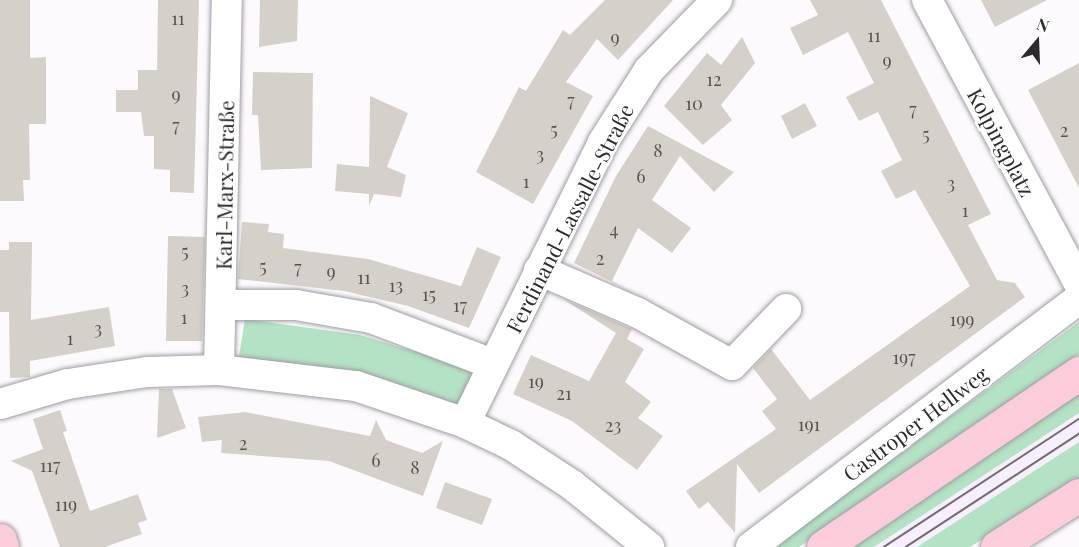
<!DOCTYPE html>
<html>
<head>
<meta charset="utf-8">
<style>
  body { margin:0 }
  #map { position:relative; width:1079px; height:547px; overflow:hidden; background:#fdfafe; font-family:"Playfair Display",serif }
  div>[style] { position:absolute }
  [style*='--x'] { left:calc(var(--x)*1px); top:calc(var(--y)*1px); width:calc(var(--w)*1px); rotate:calc(var(--a)*1deg) }
  .built>* { inset:0; background:#f7effd }
  .green>* { inset:0; background:#b3e2c4 }
  .building>* { inset:0; background:#d5d1ca }
  .roads { filter:drop-shadow(0 0 2px #9f9ca2) drop-shadow(0 0 2px #9f9ca2) }
  .minor>* { height:30px; margin:-15px; padding:0 15px; transform-origin:15px; border-radius:15px; background:#fff }
  .major>* { height:33px; margin:-16.5px; padding:0 16.5px; transform-origin:16.5px; border-radius:16.5px; background:#fbccd9 }
  .tram>* { height:1.5px; margin:-0.75px; padding:0 0.75px; transform-origin:0.75px; border-radius:0.75px; background:#6f6d70 }
  span { translate:-50% -50%; white-space:nowrap; text-align:center; line-height:1.15; -webkit-text-stroke:5px #fff; paint-order:stroke }
  .number-label { font-size:18px; color:#575455 }
  .number-label span { -webkit-text-stroke-width:0 }
  .street-label { font-size:21px; color:#2d2b2e }
  .north { position:absolute; left:1007px; top:12px; width:60px; height:60px; -webkit-text-stroke:4px #fff; paint-order:stroke; rotate:19deg; font-size:16px; font-weight:700; line-height:24px; text-align:center; color:#2d2b2e }
  .north::after { content:''; display:block; margin:auto; width:21px; height:27px; background:#2d2b2e; clip-path:polygon(50% 0,100% 100%,50% 72%,0 100%) }
</style>
</head>
<body>
<div id="map">
  <div class="built">
    <i style="clip-path:polygon(1079px 413px,1079px 442px,1004px 491px,917px 547px,874px 547px)"></i>
  </div>
  <div class="green">
    <i style="clip-path:polygon(245px 319px,360px 335px,469px 368px,471px 378px,460px 406px,242px 360px,239px 356px)"></i>
    <i style="clip-path:polygon(1079px 322px,1079px 354px,799px 547px,774px 547px)"></i>
    <i style="clip-path:polygon(1079px 392px,1079px 413px,874px 547px,851px 547px)"></i>
    <i style="clip-path:polygon(1079px 442px,1079px 479px,970px 547px,917px 547px)"></i>
  </div>
  <div class="building">
    <i style="clip-path:polygon(0 0,30px 0,30px 58px,46px 57px,46px 124px,29px 124px,30px 180px,23px 180px,24px 201px,0 201px)"></i>
    <i style="clip-path:polygon(158px 0,199px 0,194px 193px,170px 192px,170px 170px,154px 169px,154px 136px,144px 136px,141px 112px,116px 112px,116px 90px,138px 90px,138px 70px,157px 70px)"></i>
    <i style="clip-path:polygon(260px 0,298px 0,297px 41px,259px 47px)"></i>
    <i style="clip-path:polygon(605px 0,673px 0,618px 60px,597px 39px,566px 82px,593px 96px,533px 204px,476px 172px,519px 87px,526px 91px,563px 30px,570px 35px)"></i>
    <i style="clip-path:polygon(810px 0,881px 0,991px 214px,968px 225px,997px 280px,1015px 283px,1025px 297px,759px 493px,737px 464px,735px 533px,708px 502px,699px 509px,686px 491px,776px 429px,762px 411px,777px 399px,753px 368px,771px 349px,810px 400px,970px 286px,915px 190px,896px 199px,881px 171px,902px 160px,878px 112px,859px 121px,846px 97px,874px 83px,848px 32px,803px 55px,790px 28px,818px 15px)"></i>
    <i style="clip-path:polygon(981px 0,1047px 0,995px 27px)"></i>
    <i style="clip-path:polygon(742px 37px,755px 63px,721px 105px,732px 120px,703px 145px,664px 106px,707px 53px,721px 65px)"></i>
    <i style="clip-path:polygon(1079px 63px,1079px 188px,1028px 90px)"></i>
    <i style="clip-path:polygon(253px 72px,313px 73px,312px 168px,261px 170px,258px 115px,252px 115px)"></i>
    <i style="clip-path:polygon(370px 96px,408px 113px,387px 167px,406px 175px,401px 197px,374px 194px,369px 206px,369px 194px,335px 191px,337px 164px,369px 167px)"></i>
    <i style="clip-path:polygon(805px 103px,817px 126px,792px 139px,781px 116px)"></i>
    <i style="clip-path:polygon(648px 126px,734px 172px,714px 192px,680px 156px,652px 200px,691px 228px,672px 253px,638px 228px,612px 281px,637px 294px,574px 263px,616px 176px)"></i>
    <i style="clip-path:polygon(242px 222px,269px 224px,268px 232px,284px 234px,283px 248px,368px 259px,461px 286px,477px 247px,501px 257px,469px 328px,408px 306px,344px 291px,238px 279px)"></i>
    <i style="clip-path:polygon(168px 236px,205px 237px,202px 341px,166px 341px)"></i>
    <i style="clip-path:polygon(9px 242px,32px 242px,31px 320px,109px 307px,115px 346px,30px 361px,30px 377px,10px 378px,9px 312px,0 312px,0 250px,9px 250px)"></i>
    <i style="clip-path:polygon(563px 299px,632px 329px,627px 339px,644px 349px,625px 382px,651px 402px,638px 418px,663px 436px,637px 470px,572px 421px,513px 394px,531px 355px,589px 381px,616px 333px)"></i>
    <i style="clip-path:polygon(159px 389px,172px 389px,186px 428px,157px 438px)"></i>
    <i style="clip-path:polygon(60px 410px,67px 431px,63px 432px,90px 511px,138px 494px,147px 520px,138px 523px,142px 534px,105px 547px,60px 547px,32px 471px,11px 461px,43px 449px,33px 419px)"></i>
    <i style="clip-path:polygon(245px 412px,370px 436px,376px 420px,386px 440px,422px 453px,443px 441px,423px 496px,329px 461px,221px 453px,222px 440px,202px 442px,198px 417px)"></i>
    <i style="clip-path:polygon(445px 482px,492px 499px,482px 525px,436px 508px)"></i>
  </div>
  <div class="roads">
    <div class="minor">
      <i style="--x:927;--y:0;--w:321;--a:61.8"></i>
      <i style="--x:539;--y:270;--w:108;--a:23.5"></i>
      <i style="--x:638;--y:313;--w:107;--a:29"></i>
      <i style="--x:732;--y:365;--w:78;--a:-46"></i>
      <i style="--x:222;--y:305;--w:74;--a:0"></i>
      <i style="--x:296;--y:305;--w:76;--a:9.8"></i>
      <i style="--x:371;--y:318;--w:130;--a:20.7"></i>
      <i style="--x:219;--y:370;--w:370;--a:-88.8"></i>
      <i style="--x:0;--y:404;--w:71;--a:-16.4"></i>
      <i style="--x:68;--y:384;--w:80;--a:-8.6"></i>
      <i style="--x:147;--y:372;--w:72;--a:-1.6"></i>
      <i style="--x:219;--y:370;--w:138;--a:6.7"></i>
      <i style="--x:356;--y:386;--w:115;--a:18.7"></i>
      <i style="--x:465;--y:423;--w:51;--a:25.6"></i>
      <i style="--x:511;--y:445;--w:73;--a:33.3"></i>
      <i style="--x:572;--y:485;--w:99;--a:38.8"></i>
      <i style="--x:465;--y:423;--w:313;--a:-63.8"></i>
      <i style="--x:603;--y:142;--w:85;--a:-57.4"></i>
      <i style="--x:649;--y:70;--w:98;--a:-45.8"></i>
      <i style="--x:751;--y:547;--w:411;--a:-37.1"></i>
    </div>
    <div class="major">
      <i style="--x:0;--y:540;--w:7;--a:74"></i>
      <i style="--x:823;--y:547;--w:310;--a:-34.2"></i>
      <i style="--x:997;--y:547;--w:97;--a:-32.4"></i>
    </div>
  </div>
  <div class="tram">
    <i style="--x:884;--y:547;--w:233;--a:-33.3"></i>
    <i style="--x:906;--y:547;--w:207;--a:-33.2"></i>
  </div>
  <div class="number-label">
    <span style="left:178px;top:18px">11</span>
    <span style="left:874px;top:35px">11</span>
    <span style="left:615px;top:37px">9</span>
    <span style="left:887px;top:60px">9</span>
    <span style="left:714px;top:79px">12</span>
    <span style="left:176px;top:94px">9</span>
    <span style="left:571px;top:100px">7</span>
    <span style="left:694px;top:103px">10</span>
    <span style="left:913px;top:109px">7</span>
    <span style="left:176px;top:125px">7</span>
    <span style="left:554px;top:129px">5</span>
    <span style="left:1064px;top:130px">2</span>
    <span style="left:926px;top:134px">5</span>
    <span style="left:658px;top:150px">8</span>
    <span style="left:540px;top:154px">3</span>
    <span style="left:641px;top:176px">6</span>
    <span style="left:526px;top:181px">1</span>
    <span style="left:951px;top:183px">3</span>
    <span style="left:965px;top:210px">1</span>
    <span style="left:614px;top:229px">4</span>
    <span style="left:185px;top:251px">5</span>
    <span style="left:600px;top:258px">2</span>
    <span style="left:263px;top:266px">5</span>
    <span style="left:298px;top:267px">7</span>
    <span style="left:331px;top:271px">9</span>
    <span style="left:364px;top:277px">11</span>
    <span style="left:396px;top:285px">13</span>
    <span style="left:185px;top:288px">3</span>
    <span style="left:429px;top:294px">15</span>
    <span style="left:460px;top:305px">17</span>
    <span style="left:184px;top:317px">1</span>
    <span style="left:962px;top:319px">199</span>
    <span style="left:98px;top:328px">3</span>
    <span style="left:70px;top:338px">1</span>
    <span style="left:904px;top:357px">197</span>
    <span style="left:536px;top:381px">19</span>
    <span style="left:564px;top:393px">21</span>
    <span style="left:809px;top:424px">191</span>
    <span style="left:613px;top:425px">23</span>
    <span style="left:243px;top:443px">2</span>
    <span style="left:376px;top:460px">6</span>
    <span style="left:50px;top:465px">117</span>
    <span style="left:415px;top:467px">8</span>
    <span style="left:66px;top:504px">119</span>
  </div>
  <div class="street-label">
    <span style="left:1002px;top:142px;rotate:62deg">Kolpingplatz</span>
    <span style="left:224px;top:185px;rotate:-89deg">Karl-Marx-Straße</span>
    <span style="left:569px;top:218px;rotate:-63deg">Ferdinand-Lassalle-Straße</span>
    <span style="left:915px;top:423px;rotate:-37deg">Castroper Hellweg</span>
  </div>
  <div class="north">N</div>
</div>
</body>
</html>
